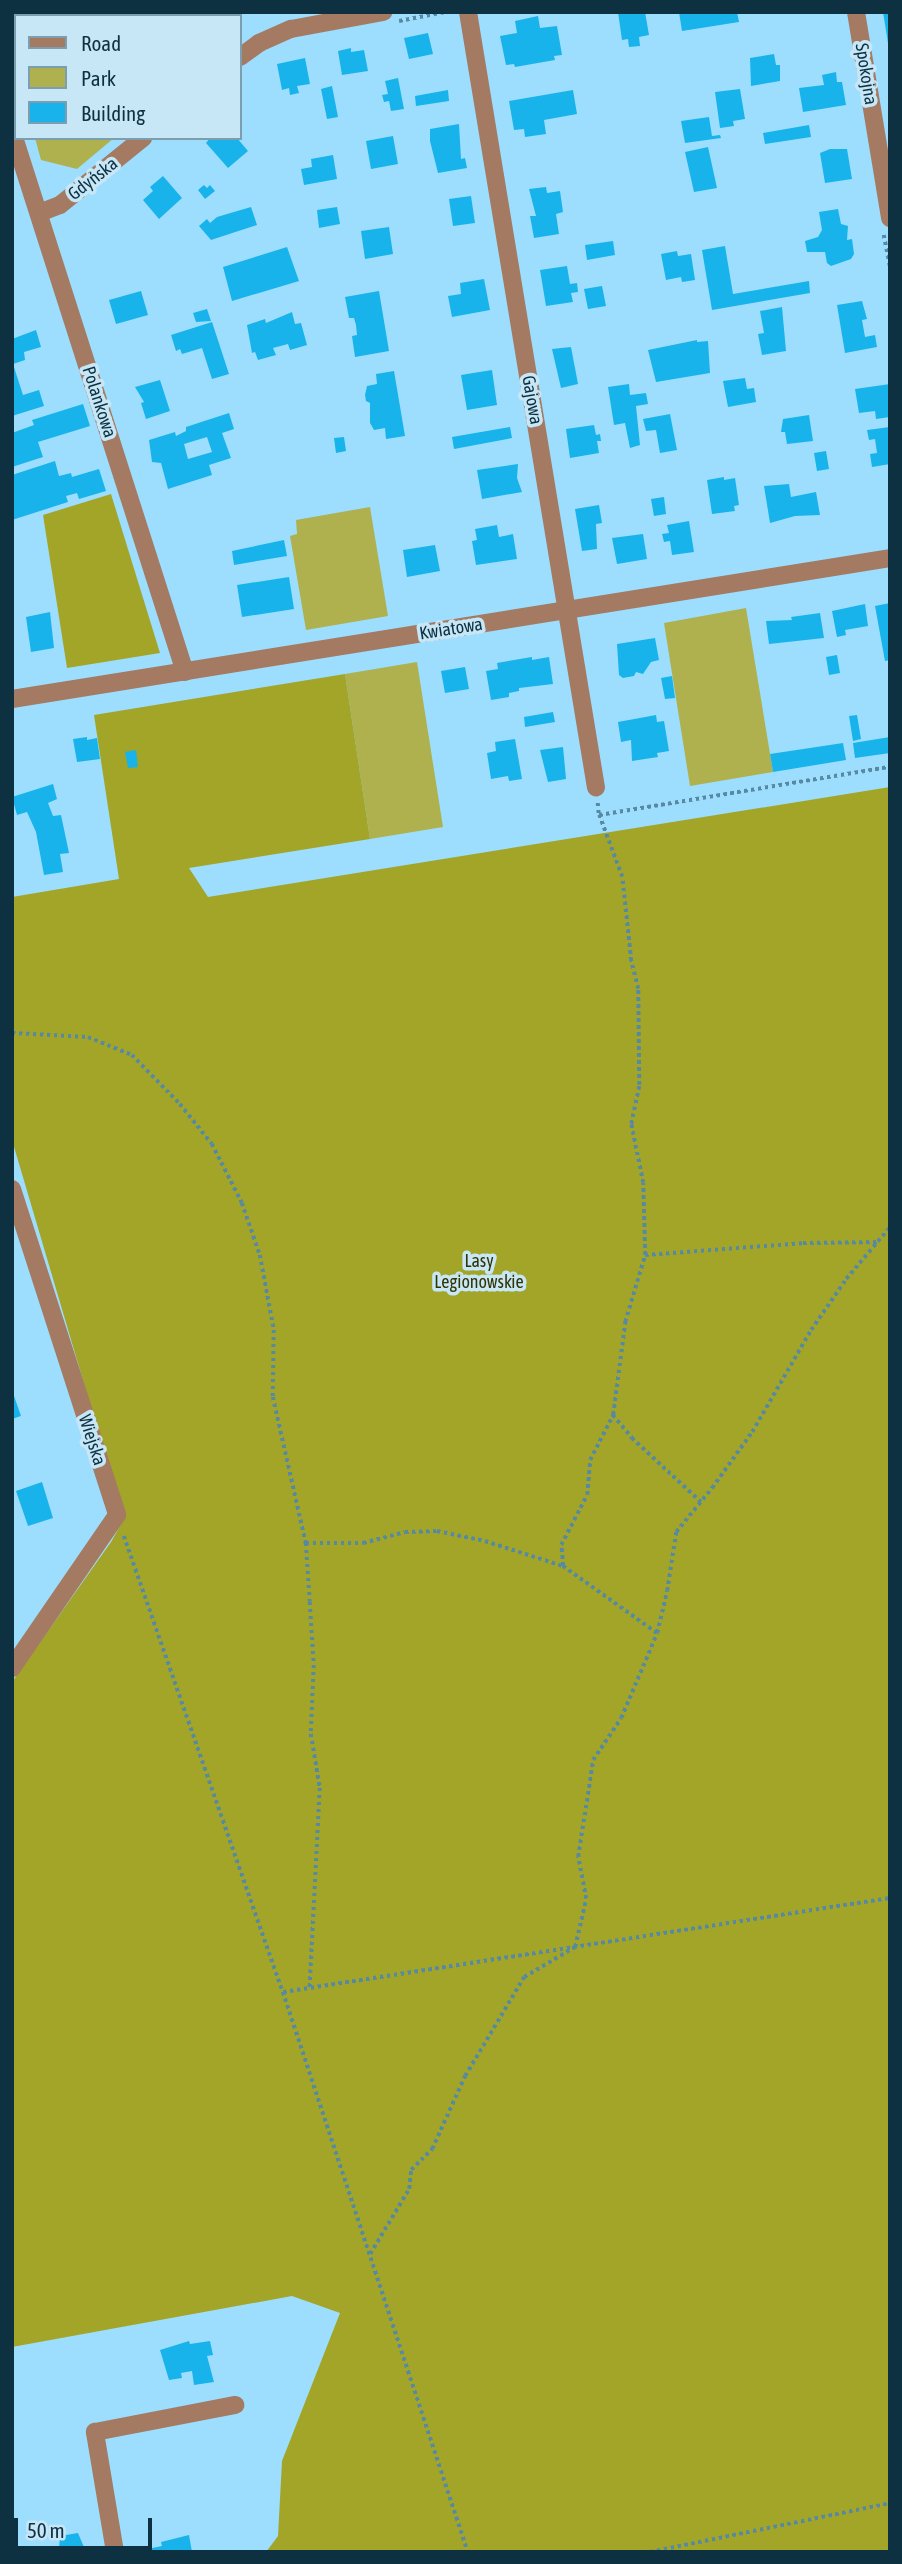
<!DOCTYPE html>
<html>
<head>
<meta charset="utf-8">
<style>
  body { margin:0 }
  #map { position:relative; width:902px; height:2564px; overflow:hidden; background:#9ddefe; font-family:"Asap Condensed",sans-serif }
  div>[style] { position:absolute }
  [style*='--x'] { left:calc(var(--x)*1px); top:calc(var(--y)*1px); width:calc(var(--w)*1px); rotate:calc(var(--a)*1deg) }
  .green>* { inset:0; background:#aeb14e }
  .forest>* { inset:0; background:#a2a527 }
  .building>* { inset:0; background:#18b3eb }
  .path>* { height:3.5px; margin-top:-1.75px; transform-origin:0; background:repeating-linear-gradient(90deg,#578aa2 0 3.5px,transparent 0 7px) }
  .minor>* { height:18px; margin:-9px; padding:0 9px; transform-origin:9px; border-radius:9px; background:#a47a62 }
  span { translate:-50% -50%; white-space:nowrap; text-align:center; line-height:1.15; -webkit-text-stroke:7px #c7e6f6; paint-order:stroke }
  .street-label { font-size:18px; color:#0d3141 }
  .park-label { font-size:18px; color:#330 }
  .frame { position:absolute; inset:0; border:14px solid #0d3141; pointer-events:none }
  .legend { position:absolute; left:14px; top:14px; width:228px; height:126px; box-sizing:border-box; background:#c7e6f6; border:2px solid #7d9eae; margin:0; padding:9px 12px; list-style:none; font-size:21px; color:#0d3141 }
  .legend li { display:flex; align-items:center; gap:14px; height:35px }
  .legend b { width:35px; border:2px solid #7d9eae }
  .scale { position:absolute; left:14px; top:2518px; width:138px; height:32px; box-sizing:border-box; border:4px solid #0d3141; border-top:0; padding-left:9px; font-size:21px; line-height:24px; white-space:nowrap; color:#0d3141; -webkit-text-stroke:5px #c7e6f6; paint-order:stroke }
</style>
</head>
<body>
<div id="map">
  <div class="green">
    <i style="clip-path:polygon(35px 138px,114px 138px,77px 169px,41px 160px)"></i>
    <i style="clip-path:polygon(370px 507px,388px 616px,306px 630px,290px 536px,297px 534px,296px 520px)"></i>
    <i style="clip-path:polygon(746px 608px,773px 772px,690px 786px,664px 623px)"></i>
    <i style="clip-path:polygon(417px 662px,443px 827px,370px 839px,345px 674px)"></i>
  </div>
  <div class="forest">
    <i style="clip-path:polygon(111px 494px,160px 653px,67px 668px,43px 515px)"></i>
    <i style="clip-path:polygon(345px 674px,370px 839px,189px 868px,208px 897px,890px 787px,890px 2552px,266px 2552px,278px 2536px,282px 2461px,340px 2313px,292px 2296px,12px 2347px,12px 1682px,111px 1542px,124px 1519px,12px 1140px,12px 897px,119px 879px,94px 715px)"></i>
  </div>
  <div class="building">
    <i style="clip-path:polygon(618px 12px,645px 12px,649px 35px,639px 37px,640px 46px,629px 47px,628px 39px,622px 40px)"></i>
    <i style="clip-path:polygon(679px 12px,737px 12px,739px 22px,682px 31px)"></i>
    <i style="clip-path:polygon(883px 12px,890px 12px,890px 43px,888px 43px)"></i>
    <i style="clip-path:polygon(538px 16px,540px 28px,557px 26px,562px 55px,554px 56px,555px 60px,515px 67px,514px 64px,506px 65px,500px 36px,517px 33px,515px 21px)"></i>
    <i style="clip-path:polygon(428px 33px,433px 54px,409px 59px,404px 38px)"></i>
    <i style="clip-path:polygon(351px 48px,351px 52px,364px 50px,368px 71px,342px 75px,338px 51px)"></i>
    <i style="clip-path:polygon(774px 54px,776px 65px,780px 65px,780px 81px,751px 86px,750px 58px)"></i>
    <i style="clip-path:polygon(305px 58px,310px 84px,297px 86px,299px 93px,290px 95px,289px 88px,282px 90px,277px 64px)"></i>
    <i style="clip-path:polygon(836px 72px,837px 82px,842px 82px,846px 105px,803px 112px,799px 88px,824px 85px,822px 75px)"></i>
    <i style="clip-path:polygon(398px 78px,404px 109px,391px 111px,389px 101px,384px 102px,382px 95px,388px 94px,385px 81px)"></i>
    <i style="clip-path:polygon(332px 86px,338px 117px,327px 119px,321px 89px)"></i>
    <i style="clip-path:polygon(740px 89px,745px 119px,733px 121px,734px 126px,720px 128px,715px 92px)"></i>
    <i style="clip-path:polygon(448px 90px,449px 101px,416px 106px,415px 96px)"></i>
    <i style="clip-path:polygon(573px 90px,577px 114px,544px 120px,546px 134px,525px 137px,524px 129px,514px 130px,509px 101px)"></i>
    <i style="clip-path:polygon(709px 117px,712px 136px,720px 135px,721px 138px,685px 143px,681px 121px)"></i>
    <i style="clip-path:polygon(459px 124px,461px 159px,465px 158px,467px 168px,438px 173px,430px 141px,430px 129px)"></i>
    <i style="clip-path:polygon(809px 125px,811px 137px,765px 144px,763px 133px)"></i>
    <i style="clip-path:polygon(393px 136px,398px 164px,371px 169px,366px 141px)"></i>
    <i style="clip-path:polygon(210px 138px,237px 138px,248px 151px,228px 168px,206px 143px)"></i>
    <i style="clip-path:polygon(708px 147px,717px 188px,694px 192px,685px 152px)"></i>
    <i style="clip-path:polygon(830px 149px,847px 149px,852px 179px,825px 183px,820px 153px)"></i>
    <i style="clip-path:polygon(333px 155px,337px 179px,304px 185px,301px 169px,312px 167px,311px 159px)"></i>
    <i style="clip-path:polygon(163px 176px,182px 198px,159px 219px,143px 200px,153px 191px,150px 187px)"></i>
    <i style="clip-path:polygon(204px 185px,207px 188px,210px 185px,215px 191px,205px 199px,198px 190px)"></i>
    <i style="clip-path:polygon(546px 187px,547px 193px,560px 191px,563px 212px,556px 214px,559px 234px,534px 238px,530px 216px,536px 216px,529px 189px)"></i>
    <i style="clip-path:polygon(471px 196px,475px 223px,453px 226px,449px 199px)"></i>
    <i style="clip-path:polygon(251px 207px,257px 225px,211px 240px,199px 226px,207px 219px,210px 223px,217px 217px)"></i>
    <i style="clip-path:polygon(337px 207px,340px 224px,319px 228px,317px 210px)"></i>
    <i style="clip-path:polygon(838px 209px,841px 224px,848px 226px,847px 240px,852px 239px,854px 254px,851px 259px,831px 266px,827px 263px,825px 252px,807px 252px,805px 241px,818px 237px,822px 230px,819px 212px)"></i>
    <i style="clip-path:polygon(389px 227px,393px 254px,365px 259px,361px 231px)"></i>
    <i style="clip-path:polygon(613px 241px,615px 255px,587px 260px,585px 245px)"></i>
    <i style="clip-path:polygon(725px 246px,733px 294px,809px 281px,810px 293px,712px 310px,702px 250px)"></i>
    <i style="clip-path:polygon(287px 247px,299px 281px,232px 301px,223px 267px)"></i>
    <i style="clip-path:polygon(677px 251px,678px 256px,691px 254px,695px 280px,682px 282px,681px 277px,666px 280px,661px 254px)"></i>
    <i style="clip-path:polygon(567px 266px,570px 284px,577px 283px,578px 292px,571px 293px,573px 302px,546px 306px,540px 270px)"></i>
    <i style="clip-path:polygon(484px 279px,490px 310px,452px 317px,448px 296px,461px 294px,460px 283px)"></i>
    <i style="clip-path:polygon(602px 286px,606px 306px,588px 309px,584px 289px)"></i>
    <i style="clip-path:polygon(141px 291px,148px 315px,116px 324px,109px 300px)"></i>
    <i style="clip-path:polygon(379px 291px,389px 351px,355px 357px,352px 336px,357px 335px,356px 325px,354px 318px,349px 318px,345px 297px)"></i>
    <i style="clip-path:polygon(862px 301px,867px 319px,862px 320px,865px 337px,875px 335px,877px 347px,845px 353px,837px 305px)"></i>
    <i style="clip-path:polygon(782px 307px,786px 351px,762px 355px,758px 334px,764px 333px,760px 311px)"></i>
    <i style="clip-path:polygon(207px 309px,211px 321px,196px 322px,193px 313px)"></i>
    <i style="clip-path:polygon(292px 312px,295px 324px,301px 323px,307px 345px,290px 350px,288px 344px,273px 348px,276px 355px,258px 360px,255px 352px,252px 353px,247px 325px,265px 319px,266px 323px)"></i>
    <i style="clip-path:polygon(212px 322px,229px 374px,212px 379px,202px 348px,182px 354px,180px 349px,176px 351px,171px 335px)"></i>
    <i style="clip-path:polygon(36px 330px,41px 347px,24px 352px,25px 360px,13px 364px,23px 395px,39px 390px,44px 406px,12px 416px,12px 339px)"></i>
    <i style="clip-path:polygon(697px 340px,697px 342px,708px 341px,710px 373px,656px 382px,648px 350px)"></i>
    <i style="clip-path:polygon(571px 347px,578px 384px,561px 388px,552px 349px)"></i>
    <i style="clip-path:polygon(492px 370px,497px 405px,467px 410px,461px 375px)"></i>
    <i style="clip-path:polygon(394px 371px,405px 436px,386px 439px,385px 428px,374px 430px,370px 423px,370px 403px,366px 401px,365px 395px,367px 386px,377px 384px,376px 374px)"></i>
    <i style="clip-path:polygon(745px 378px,747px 389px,754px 388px,756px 402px,728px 407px,723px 381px)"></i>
    <i style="clip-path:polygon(160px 380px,170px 411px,146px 419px,141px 403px,144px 402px,135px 387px)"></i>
    <i style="clip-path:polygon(629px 384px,630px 395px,646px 393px,648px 404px,636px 406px,640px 445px,630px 448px,625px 423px,614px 425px,608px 387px)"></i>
    <i style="clip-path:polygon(890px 384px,890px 417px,876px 419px,875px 411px,859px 413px,855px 389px)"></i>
    <i style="clip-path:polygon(83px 404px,90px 426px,38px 442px,43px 457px,12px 467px,12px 433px,34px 425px,32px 420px)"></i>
    <i style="clip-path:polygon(evenodd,229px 413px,234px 429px,222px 433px,231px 458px,209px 465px,212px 475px,168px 489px,161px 463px,152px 462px,149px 440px,175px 432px,176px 436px,186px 431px,186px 427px,229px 413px,207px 437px,212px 452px,188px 459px,184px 444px,207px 437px)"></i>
    <i style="clip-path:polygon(670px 414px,677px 450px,660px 453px,656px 430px,646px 431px,643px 419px)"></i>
    <i style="clip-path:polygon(809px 415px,813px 441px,787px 444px,785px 432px,781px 432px,783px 419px)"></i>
    <i style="clip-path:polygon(594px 425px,596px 435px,600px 434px,601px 441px,597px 441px,599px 453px,570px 458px,566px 429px)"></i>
    <i style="clip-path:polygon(510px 427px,512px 438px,454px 449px,452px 437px)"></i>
    <i style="clip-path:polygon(890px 427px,890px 464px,872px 467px,870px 454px,877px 453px,875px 439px,869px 440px,867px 430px)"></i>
    <i style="clip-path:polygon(344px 437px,346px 451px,336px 453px,334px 438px)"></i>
    <i style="clip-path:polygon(826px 451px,829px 469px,817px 471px,814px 453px)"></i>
    <i style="clip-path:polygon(55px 461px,59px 476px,71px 473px,72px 477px,99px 469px,106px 491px,79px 499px,77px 493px,66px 496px,68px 502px,12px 520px,12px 475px)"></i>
    <i style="clip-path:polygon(518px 464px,517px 478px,522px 492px,482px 499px,477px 470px)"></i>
    <i style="clip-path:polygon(724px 477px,724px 480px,735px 478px,739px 505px,734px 506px,735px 511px,712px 514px,707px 480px)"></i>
    <i style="clip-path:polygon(789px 484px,791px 497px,816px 492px,820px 515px,795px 516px,770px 523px,764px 486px)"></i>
    <i style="clip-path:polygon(664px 497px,666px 514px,654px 516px,651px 499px)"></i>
    <i style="clip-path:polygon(599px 505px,602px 523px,596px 524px,597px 549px,582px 551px,575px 509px)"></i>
    <i style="clip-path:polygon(689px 521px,694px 552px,672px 555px,670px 541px,664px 542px,662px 534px,669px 533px,667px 525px)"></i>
    <i style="clip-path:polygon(497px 525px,499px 537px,513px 534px,517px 559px,476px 565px,472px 541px,477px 540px,475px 529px)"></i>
    <i style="clip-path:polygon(643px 534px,647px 559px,617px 564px,612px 538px)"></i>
    <i style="clip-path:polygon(284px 540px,287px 556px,234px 565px,232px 551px)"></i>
    <i style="clip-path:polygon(435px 545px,440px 571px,407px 577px,403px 550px)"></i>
    <i style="clip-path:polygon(289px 577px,294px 609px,242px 617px,237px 585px)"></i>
    <i style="clip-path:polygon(890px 603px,890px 660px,885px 661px,875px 606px)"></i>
    <i style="clip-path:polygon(865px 604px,868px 626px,845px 630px,846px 635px,837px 637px,832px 611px)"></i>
    <i style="clip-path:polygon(50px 612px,54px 648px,31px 652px,26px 617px)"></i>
    <i style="clip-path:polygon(820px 613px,824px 638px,769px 644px,766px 621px,792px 620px,791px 617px)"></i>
    <i style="clip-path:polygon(655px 638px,659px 660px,651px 662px,643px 674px,636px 672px,634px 676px,623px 678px,619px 675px,617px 644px)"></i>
    <i style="clip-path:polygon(837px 655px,840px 673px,829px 675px,826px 657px)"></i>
    <i style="clip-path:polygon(532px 657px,532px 660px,549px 657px,553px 684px,519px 688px,519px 691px,509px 693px,509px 697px,491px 700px,486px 671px,498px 669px,497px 663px)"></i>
    <i style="clip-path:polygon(465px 667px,469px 689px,445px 693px,441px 671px)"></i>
    <i style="clip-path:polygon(672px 676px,675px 698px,665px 699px,661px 678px)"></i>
    <i style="clip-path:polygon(553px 712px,555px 722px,525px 727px,524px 717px)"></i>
    <i style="clip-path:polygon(656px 715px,657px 722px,664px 721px,669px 751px,657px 753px,658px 757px,632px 761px,631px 740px,621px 742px,618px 722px)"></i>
    <i style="clip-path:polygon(857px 715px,861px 739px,853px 741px,849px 716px)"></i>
    <i style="clip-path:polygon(87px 737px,87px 740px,97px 738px,100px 759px,77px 762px,73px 739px)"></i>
    <i style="clip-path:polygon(890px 737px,890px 753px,855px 758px,853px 743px)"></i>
    <i style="clip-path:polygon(515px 739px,522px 779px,509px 781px,508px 776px,491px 779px,487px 753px,496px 751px,495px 742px)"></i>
    <i style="clip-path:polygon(843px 743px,846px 760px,773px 772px,770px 754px)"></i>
    <i style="clip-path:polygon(563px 747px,566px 779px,548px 782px,540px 750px)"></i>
    <i style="clip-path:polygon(136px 750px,138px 767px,128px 768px,125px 752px)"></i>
    <i style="clip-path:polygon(53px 784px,57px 799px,48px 803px,53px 816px,61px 815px,69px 853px,60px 854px,63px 872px,44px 875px,36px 832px,27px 812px,17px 815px,12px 797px)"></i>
    <i style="clip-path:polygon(12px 1390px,21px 1416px,12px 1419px)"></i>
    <i style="clip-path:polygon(42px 1482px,53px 1518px,28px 1526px,16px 1491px)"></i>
    <i style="clip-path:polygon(189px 2341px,190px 2344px,210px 2341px,213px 2355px,207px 2356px,214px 2382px,194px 2385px,192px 2371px,181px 2373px,182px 2378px,169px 2380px,160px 2350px)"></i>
    <i style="clip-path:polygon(78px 2533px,86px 2552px,59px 2549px,60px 2536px)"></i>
    <i style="clip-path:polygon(189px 2535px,192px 2552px,152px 2552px,152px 2548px,162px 2546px,161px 2542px)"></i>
  </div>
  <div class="path">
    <i style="--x:399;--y:21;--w:47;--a:-11.1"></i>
    <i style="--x:884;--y:235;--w:33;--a:79"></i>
    <i style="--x:598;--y:803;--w:12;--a:85"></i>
    <i style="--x:599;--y:815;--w:295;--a:-9.4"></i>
    <i style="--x:12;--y:1033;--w:76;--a:3"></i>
    <i style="--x:88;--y:1037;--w:48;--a:22.2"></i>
    <i style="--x:132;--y:1055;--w:69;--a:45.6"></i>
    <i style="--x:180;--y:1104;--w:51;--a:51.3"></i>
    <i style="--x:212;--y:1144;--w:66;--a:63"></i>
    <i style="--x:242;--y:1203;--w:55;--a:70.9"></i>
    <i style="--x:260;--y:1255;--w:76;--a:79.4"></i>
    <i style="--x:274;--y:1330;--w:67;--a:90.9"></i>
    <i style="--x:273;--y:1397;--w:150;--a:77.3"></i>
    <i style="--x:306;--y:1543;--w:59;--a:86.1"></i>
    <i style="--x:310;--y:1602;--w:63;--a:86.4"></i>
    <i style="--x:314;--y:1665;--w:69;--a:92.5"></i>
    <i style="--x:311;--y:1734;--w:55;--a:80.5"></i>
    <i style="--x:320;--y:1788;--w:200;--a:92.9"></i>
    <i style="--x:645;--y:1255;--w:158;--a:-4.3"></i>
    <i style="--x:803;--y:1243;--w:75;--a:-0.8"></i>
    <i style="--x:613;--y:1415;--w:30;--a:50"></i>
    <i style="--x:632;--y:1438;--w:94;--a:42.8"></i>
    <i style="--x:124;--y:1536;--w:483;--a:70.8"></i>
    <i style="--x:283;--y:1992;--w:590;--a:71.72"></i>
    <i style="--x:306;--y:1543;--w:57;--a:0"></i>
    <i style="--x:363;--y:1543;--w:43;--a:-14.7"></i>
    <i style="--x:405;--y:1532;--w:32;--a:-2"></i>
    <i style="--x:437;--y:1531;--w:49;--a:11.8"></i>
    <i style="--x:485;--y:1541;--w:82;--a:17.8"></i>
    <i style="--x:563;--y:1566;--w:115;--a:35.5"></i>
    <i style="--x:563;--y:1566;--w:21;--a:-95"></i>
    <i style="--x:561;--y:1545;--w:56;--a:-62.5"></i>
    <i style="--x:587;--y:1495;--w:35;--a:-85"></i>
    <i style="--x:590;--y:1460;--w:51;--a:-62.9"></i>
    <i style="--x:613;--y:1415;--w:94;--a:-82.6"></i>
    <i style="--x:625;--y:1322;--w:70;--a:-73.4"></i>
    <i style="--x:645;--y:1255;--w:72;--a:-91.6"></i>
    <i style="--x:643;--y:1183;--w:60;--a:-101.5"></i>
    <i style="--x:631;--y:1124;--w:40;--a:-78"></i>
    <i style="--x:639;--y:1085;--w:96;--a:-90.6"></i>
    <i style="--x:638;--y:989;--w:29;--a:-104"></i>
    <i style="--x:631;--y:961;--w:84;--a:-96.1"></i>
    <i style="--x:622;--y:877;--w:66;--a:-110.4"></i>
    <i style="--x:283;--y:1992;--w:614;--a:-8.8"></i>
    <i style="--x:370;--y:2254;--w:76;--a:-59"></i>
    <i style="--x:409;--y:2189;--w:19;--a:-84"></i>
    <i style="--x:411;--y:2170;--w:30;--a:-45"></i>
    <i style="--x:432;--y:2149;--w:80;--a:-65.7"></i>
    <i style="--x:465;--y:2076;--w:115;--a:-59.2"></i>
    <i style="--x:524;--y:1977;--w:59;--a:-30.5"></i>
    <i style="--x:575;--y:1947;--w:49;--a:-77.1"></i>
    <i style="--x:586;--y:1899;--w:43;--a:-100.8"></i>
    <i style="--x:578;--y:1857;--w:98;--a:-81.2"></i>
    <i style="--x:593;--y:1760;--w:50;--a:-56.3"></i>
    <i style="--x:621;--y:1718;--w:92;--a:-67"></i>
    <i style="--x:657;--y:1633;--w:43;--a:-76.6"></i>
    <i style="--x:667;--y:1591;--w:60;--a:-81.3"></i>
    <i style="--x:676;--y:1532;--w:57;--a:-50.7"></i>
    <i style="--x:712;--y:1488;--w:69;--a:-54.5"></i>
    <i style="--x:752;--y:1432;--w:118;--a:-60"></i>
    <i style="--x:811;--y:1330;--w:62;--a:-55.5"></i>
    <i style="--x:846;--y:1279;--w:68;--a:-49.8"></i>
    <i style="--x:650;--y:2552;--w:245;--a:-11.5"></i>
  </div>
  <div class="minor">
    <i style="--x:468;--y:12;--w:786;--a:80.63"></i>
    <i style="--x:856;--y:12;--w:209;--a:80.6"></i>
    <i style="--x:240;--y:57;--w:24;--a:-36"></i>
    <i style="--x:259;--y:43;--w:35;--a:-24"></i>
    <i style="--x:291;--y:29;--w:94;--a:-10.5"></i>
    <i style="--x:12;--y:131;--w:568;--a:72.27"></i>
    <i style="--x:39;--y:213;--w:22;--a:-21"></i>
    <i style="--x:60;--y:205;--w:107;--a:-38.9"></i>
    <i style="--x:12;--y:699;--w:889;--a:-9.12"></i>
    <i style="--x:12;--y:1189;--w:342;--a:72.1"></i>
    <i style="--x:117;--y:1515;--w:186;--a:124.5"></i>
    <i style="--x:115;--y:2552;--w:122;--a:-99.5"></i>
    <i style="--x:95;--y:2432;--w:143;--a:-10.9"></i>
  </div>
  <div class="street-label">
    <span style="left:866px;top:74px;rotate:81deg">Spokojna</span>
    <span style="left:93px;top:179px;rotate:-38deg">Gdyńska</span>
    <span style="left:532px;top:400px;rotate:80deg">Gajowa</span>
    <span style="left:99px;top:402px;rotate:72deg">Polankowa</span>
    <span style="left:451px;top:629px;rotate:-9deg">Kwiatowa</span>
    <span style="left:92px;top:1440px;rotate:72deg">Wiejska</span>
  </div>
  <div class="park-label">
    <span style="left:479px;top:1272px">Lasy<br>Legionowskie</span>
  </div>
  <div class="frame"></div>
  <ul class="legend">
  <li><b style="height:9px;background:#a47a62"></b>Road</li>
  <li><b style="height:19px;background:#aeb14e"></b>Park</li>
  <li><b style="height:19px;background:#18b3eb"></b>Building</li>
  </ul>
  <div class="scale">50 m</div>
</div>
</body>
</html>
